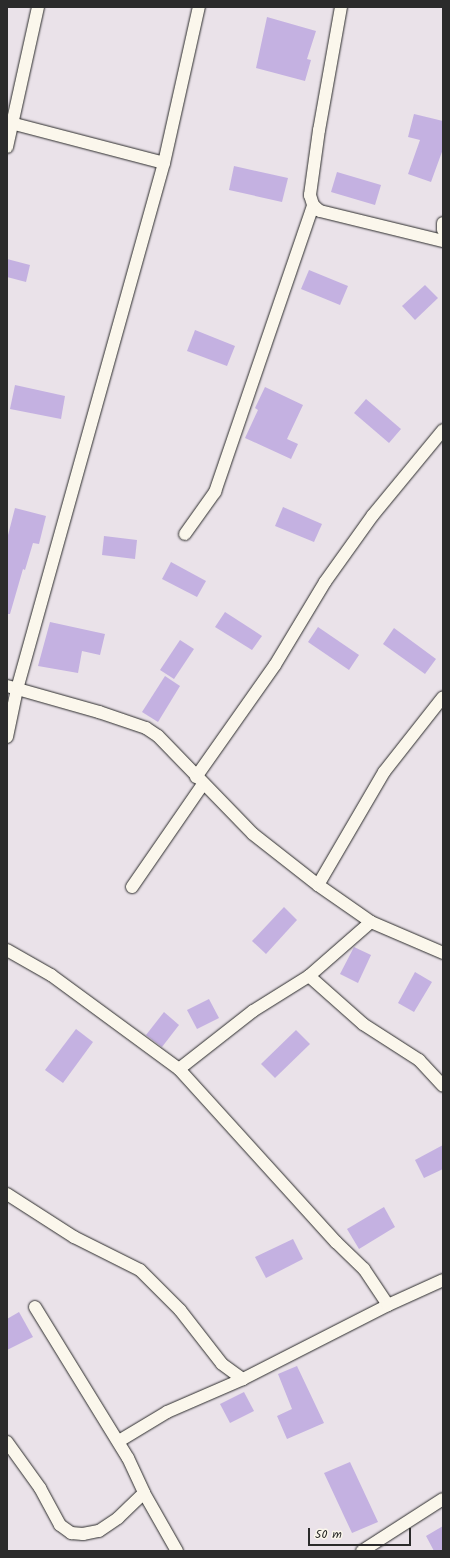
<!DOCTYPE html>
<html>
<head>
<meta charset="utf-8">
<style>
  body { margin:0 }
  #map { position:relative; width:450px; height:1558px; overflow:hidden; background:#eae2e9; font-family:Kalam,sans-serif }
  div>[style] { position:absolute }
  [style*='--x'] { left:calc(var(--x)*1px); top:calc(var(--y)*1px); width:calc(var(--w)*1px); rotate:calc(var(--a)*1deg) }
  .building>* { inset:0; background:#c4b1e1 }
  .roads { filter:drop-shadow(0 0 1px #2b2b2b) drop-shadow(0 0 1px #2b2b2b) }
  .minor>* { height:12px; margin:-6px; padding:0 6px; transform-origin:6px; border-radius:6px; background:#fbf7ec }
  span { translate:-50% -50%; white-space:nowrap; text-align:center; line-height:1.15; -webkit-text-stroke:4px #fbf7ec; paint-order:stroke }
  .frame { position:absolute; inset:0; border:8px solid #2b2b2b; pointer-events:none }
  .scale { position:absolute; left:308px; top:1528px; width:103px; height:18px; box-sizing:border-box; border:2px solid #2b2b2b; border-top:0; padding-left:5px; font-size:12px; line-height:14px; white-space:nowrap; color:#2b2b2b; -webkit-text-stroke:3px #fbf7ec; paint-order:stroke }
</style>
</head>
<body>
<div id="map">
  <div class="building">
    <i style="clip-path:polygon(267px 17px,316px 31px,307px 59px,311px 60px,305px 81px,256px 68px)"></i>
    <i style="clip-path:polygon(414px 114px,443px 121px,443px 149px,431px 182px,408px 174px,420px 140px,408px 137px)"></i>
    <i style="clip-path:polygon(234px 166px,288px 178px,282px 202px,229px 190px)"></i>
    <i style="clip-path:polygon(337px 172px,381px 185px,375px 205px,331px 192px)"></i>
    <i style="clip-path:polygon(7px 259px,30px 265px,26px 282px,7px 277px)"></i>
    <i style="clip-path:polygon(309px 270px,348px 286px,340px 305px,301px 289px)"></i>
    <i style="clip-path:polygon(425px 285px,438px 298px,415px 320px,402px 306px)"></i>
    <i style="clip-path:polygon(195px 330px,235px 346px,227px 366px,187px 351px)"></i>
    <i style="clip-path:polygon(15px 385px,65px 396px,61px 419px,10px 409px)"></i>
    <i style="clip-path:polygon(265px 387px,303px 405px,287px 439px,298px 444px,291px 459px,245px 438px,258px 410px,255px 408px)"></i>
    <i style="clip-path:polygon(366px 399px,401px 429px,389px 443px,354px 413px)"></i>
    <i style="clip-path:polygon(283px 507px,322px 524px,314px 542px,275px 526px)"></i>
    <i style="clip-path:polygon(15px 508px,46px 516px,39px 544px,33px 543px,25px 570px,23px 569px,10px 614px,7px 614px,7px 539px)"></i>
    <i style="clip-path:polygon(104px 536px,137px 540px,135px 559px,102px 555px)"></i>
    <i style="clip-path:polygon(171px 562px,206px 581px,197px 597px,162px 579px)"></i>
    <i style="clip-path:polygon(225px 612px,262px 636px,252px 650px,215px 627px)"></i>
    <i style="clip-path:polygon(50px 622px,105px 634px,100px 655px,82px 651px,78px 673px,38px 666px)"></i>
    <i style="clip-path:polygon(318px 627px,359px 655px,349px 670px,308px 642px)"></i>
    <i style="clip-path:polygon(394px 628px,436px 659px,425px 674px,383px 644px)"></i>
    <i style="clip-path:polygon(180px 640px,194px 649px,174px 679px,160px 670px)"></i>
    <i style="clip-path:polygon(165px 676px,180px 686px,158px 722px,142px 712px)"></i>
    <i style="clip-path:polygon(284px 907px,297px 920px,266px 954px,252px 941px)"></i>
    <i style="clip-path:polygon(354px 947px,371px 955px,358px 983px,340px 974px)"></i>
    <i style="clip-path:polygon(415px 972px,432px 982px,414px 1012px,398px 1003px)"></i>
    <i style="clip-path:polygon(209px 999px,219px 1018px,197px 1029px,187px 1010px)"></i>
    <i style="clip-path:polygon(164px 1012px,179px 1025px,162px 1047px,146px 1035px)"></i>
    <i style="clip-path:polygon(76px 1029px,93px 1042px,63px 1083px,45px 1070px)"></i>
    <i style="clip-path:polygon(296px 1030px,310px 1044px,275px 1078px,261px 1064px)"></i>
    <i style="clip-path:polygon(443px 1145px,443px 1169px,424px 1178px,415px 1160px)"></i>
    <i style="clip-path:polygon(384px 1207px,395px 1227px,359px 1249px,347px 1229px)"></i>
    <i style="clip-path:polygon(293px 1239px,303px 1259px,266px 1278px,255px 1257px)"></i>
    <i style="clip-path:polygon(19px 1312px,33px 1337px,7px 1350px,7px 1319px)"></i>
    <i style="clip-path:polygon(297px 1366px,324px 1423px,287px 1439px,277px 1416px,292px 1409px,278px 1374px)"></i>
    <i style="clip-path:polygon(244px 1392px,254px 1411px,230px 1423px,220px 1404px)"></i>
    <i style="clip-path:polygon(350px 1462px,378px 1522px,352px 1533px,324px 1473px)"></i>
    <i style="clip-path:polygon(443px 1526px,443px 1551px,434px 1551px,426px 1536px)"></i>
  </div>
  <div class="roads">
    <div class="minor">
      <i style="--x:341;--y:7;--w:125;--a:100.1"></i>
      <i style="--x:319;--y:130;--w:66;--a:97.9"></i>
      <i style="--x:310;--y:195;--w:10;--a:73"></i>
      <i style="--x:313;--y:205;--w:9;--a:41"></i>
      <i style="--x:320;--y:211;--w:127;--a:13.7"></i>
      <i style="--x:7;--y:122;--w:162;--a:14.6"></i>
      <i style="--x:164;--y:163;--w:546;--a:105.61"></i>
      <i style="--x:17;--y:689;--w:49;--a:101.8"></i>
      <i style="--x:7;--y:147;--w:143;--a:-77.5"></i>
      <i style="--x:164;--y:163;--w:160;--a:-77.4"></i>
      <i style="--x:443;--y:223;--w:7;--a:90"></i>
      <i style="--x:185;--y:534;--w:52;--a:-54.5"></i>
      <i style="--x:215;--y:492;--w:303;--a:-71.1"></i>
      <i style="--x:7;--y:686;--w:96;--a:15.8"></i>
      <i style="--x:99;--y:712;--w:50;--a:18.8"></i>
      <i style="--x:146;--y:728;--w:14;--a:34"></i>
      <i style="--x:158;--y:736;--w:136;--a:45.9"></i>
      <i style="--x:253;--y:834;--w:83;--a:38.1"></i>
      <i style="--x:318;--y:885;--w:65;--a:34.9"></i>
      <i style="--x:371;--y:922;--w:78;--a:23.3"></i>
      <i style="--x:196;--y:777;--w:137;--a:-54.8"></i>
      <i style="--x:275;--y:665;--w:97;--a:-58.9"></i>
      <i style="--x:325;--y:582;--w:82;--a:-54.4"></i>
      <i style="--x:373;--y:515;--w:110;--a:-50.5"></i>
      <i style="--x:318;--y:885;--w:131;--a:-59.7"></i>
      <i style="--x:384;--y:772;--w:95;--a:-51.8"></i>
      <i style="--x:132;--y:887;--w:125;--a:-55.4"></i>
      <i style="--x:7;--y:950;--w:51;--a:29.6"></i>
      <i style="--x:51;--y:975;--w:159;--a:36.3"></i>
      <i style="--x:179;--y:1069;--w:234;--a:47.8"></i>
      <i style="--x:336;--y:1242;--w:39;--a:44"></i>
      <i style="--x:364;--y:1269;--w:43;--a:56.3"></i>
      <i style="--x:309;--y:976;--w:72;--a:41.6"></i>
      <i style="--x:363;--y:1024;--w:67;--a:32.7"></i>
      <i style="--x:419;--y:1060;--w:35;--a:47"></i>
      <i style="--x:179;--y:1069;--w:94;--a:-38.1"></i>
      <i style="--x:253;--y:1011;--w:66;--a:-32"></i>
      <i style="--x:309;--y:976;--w:82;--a:-41.1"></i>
      <i style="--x:7;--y:1194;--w:80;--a:32.7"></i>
      <i style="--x:74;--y:1237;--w:74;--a:26.6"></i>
      <i style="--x:140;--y:1270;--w:57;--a:45"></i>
      <i style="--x:180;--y:1310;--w:68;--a:52.1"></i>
      <i style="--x:222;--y:1364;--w:26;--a:36"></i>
      <i style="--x:35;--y:1307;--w:177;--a:58.4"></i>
      <i style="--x:128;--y:1458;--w:38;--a:65"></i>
      <i style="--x:144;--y:1493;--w:67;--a:60.4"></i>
      <i style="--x:119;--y:1441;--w:56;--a:-31.1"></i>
      <i style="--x:167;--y:1412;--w:83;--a:-23.5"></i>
      <i style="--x:243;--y:1379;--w:163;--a:-27"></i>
      <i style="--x:388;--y:1305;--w:60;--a:-24.4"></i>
      <i style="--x:7;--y:1442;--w:57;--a:54.3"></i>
      <i style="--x:40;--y:1488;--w:42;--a:61.6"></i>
      <i style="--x:60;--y:1525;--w:14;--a:36"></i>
      <i style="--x:71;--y:1533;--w:12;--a:5"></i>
      <i style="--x:83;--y:1534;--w:16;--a:-11"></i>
      <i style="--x:99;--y:1531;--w:23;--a:-34"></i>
      <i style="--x:118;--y:1518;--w:36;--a:-44"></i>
      <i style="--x:362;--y:1551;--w:96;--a:-32.7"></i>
    </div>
  </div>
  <div class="frame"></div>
  <div class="scale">50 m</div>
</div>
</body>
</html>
